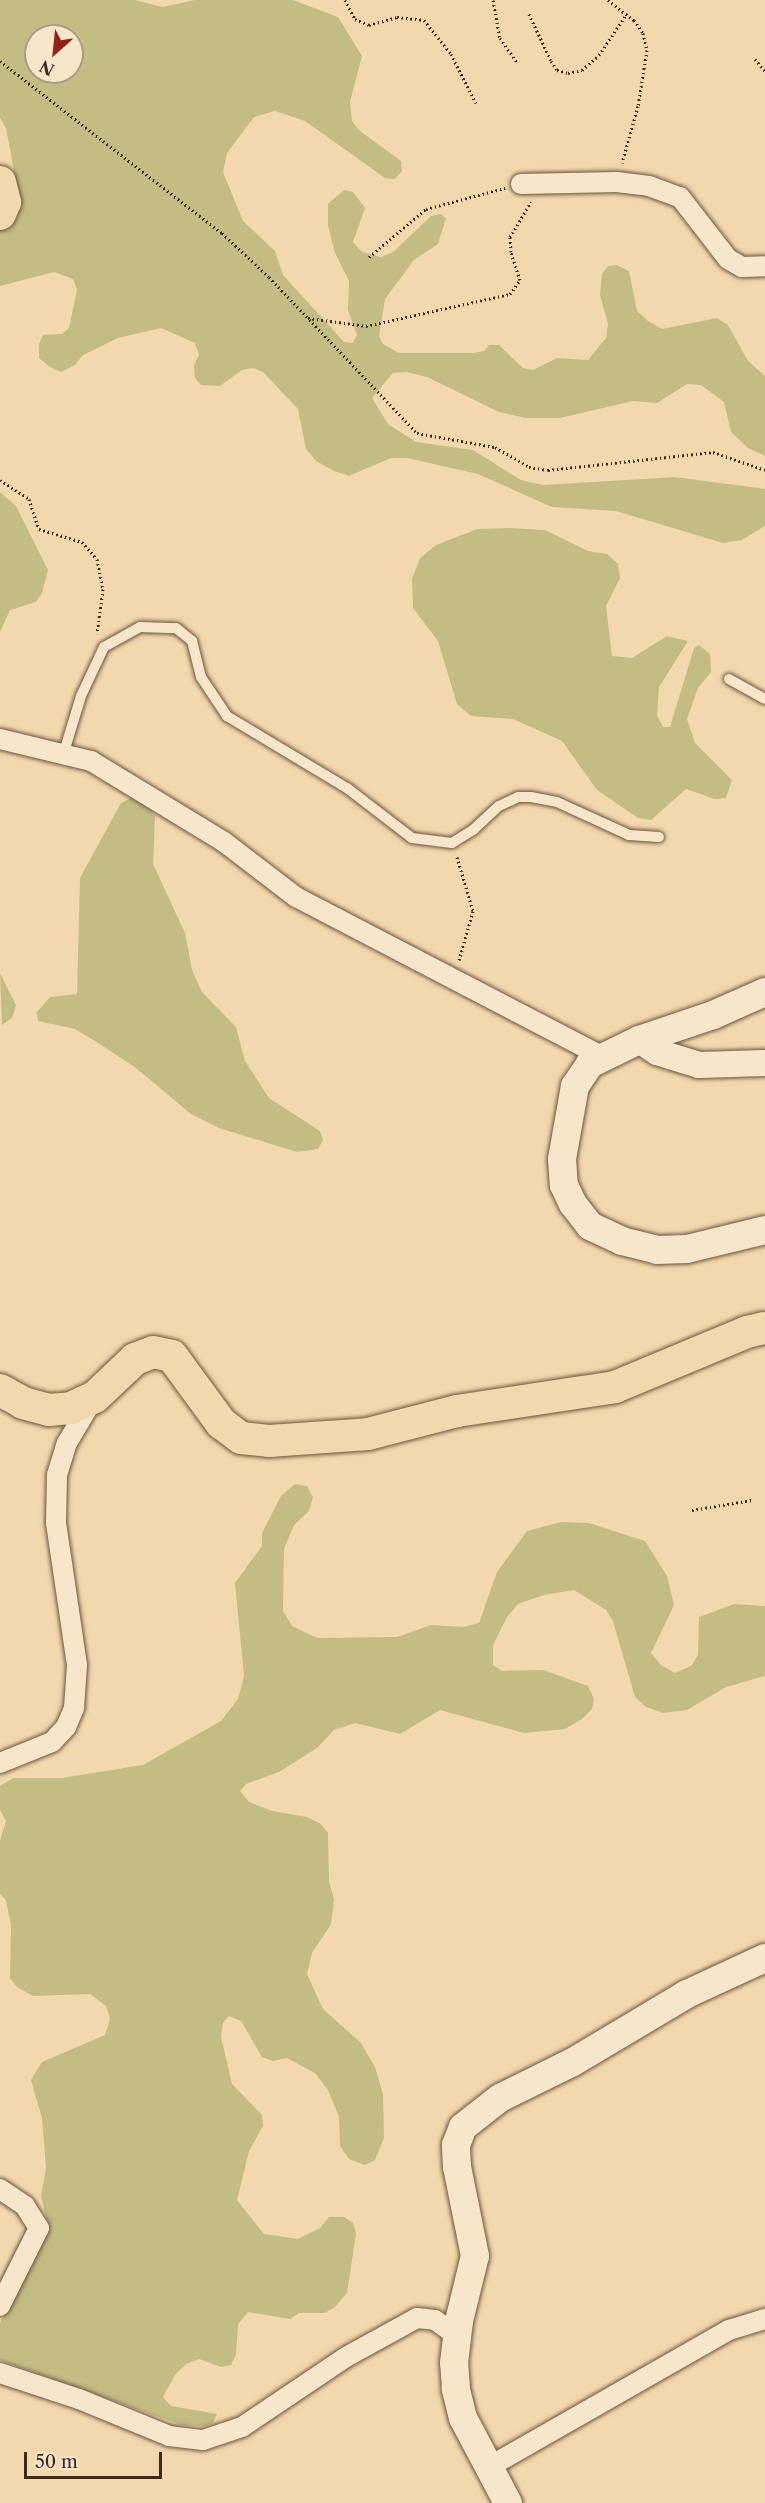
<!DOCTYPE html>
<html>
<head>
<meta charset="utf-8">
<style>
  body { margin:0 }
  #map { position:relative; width:765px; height:2503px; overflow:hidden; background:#f4d8ad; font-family:"Libre Caslon Text",serif }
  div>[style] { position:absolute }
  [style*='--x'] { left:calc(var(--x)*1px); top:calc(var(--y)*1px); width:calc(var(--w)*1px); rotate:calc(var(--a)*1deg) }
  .green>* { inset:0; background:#c3bc84 }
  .path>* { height:3px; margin-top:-1.5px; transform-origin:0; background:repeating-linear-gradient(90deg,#3f291f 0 1.5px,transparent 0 4.5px) }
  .roads { filter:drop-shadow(0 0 2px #6c5542) drop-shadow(0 0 2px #6c5542) }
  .service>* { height:10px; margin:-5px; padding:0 5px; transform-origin:5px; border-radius:5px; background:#f8e6ca }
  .minor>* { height:20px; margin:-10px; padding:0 10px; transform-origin:10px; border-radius:10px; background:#f8e6ca }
  .tertiary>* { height:26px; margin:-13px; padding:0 13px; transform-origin:13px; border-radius:13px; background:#f8e6ca }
  .secondary>* { height:28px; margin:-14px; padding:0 14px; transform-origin:14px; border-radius:14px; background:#f8e6ca }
  .primary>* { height:32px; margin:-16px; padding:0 16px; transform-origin:16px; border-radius:16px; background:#f4d8ad }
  span { translate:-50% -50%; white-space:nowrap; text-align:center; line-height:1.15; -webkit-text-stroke:4.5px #f8e6ca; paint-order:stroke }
  .north { position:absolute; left:24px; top:24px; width:60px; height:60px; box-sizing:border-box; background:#f8e6ca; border:2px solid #ae9a86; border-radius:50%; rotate:207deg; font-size:16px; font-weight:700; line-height:24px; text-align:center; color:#3f291f }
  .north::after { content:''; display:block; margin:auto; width:21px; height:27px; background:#8f2418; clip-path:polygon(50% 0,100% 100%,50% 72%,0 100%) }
  .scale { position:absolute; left:24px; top:2452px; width:138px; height:27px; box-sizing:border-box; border:3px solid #3f291f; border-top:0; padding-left:8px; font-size:18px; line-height:21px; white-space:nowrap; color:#3f291f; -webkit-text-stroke:4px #f8e6ca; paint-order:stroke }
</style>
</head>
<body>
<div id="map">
  <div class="green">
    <i style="clip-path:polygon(evenodd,0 0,135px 0,162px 7px,195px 0,293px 0,338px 17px,362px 56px,350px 102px,352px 121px,360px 131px,401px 161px,402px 171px,395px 179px,385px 178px,305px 121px,275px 111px,254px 117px,227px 153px,223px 172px,243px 221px,275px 251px,283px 275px,344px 342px,353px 343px,357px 335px,348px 310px,349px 281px,335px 253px,328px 225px,328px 204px,344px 190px,353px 192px,365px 208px,353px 242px,362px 252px,381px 257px,393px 252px,431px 216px,440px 214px,446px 218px,438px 244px,414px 260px,385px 299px,379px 336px,383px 344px,399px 353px,473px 353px,484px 351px,489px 345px,499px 345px,523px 368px,533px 370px,557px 358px,588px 360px,606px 338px,608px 324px,600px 295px,602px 274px,608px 266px,617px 265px,629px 271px,637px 311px,648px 321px,662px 329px,717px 318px,728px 325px,748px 361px,765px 376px,765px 456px,748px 448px,731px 432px,724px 402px,701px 385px,687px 384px,657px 403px,633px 401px,560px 418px,526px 418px,499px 412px,427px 377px,407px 372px,393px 373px,372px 398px,388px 424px,416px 442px,473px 450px,521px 480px,543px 485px,675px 477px,765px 489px,765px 526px,742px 540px,723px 543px,616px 511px,552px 507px,478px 474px,407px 458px,391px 458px,349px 476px,334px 471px,316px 461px,306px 449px,298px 409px,263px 372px,253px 368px,242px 370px,220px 386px,201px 385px,195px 378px,194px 365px,199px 355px,195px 343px,161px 328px,118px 338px,83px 355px,75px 365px,61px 372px,50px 367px,39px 358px,39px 344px,43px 335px,62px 334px,69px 328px,77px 290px,73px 279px,54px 272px,0 286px,0 229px,17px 187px,6px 128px,0 118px,0 0,36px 36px,72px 36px,72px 72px,36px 72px,36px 36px)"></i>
    <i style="clip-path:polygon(0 492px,16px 506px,48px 570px,42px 593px,36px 602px,10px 610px,0 632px)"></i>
    <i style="clip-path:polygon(510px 528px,545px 530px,588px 551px,607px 554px,618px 564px,620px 578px,606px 606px,612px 656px,632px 658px,667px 636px,688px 641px,659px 687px,657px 715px,663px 727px,670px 727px,694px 648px,699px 645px,710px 654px,711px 672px,698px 688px,687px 719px,695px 743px,732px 780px,726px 798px,715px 799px,686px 789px,651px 820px,638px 818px,597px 790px,562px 741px,513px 719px,471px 716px,457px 704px,438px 641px,413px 608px,412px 579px,420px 558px,436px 545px,477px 529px)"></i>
    <i style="clip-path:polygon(133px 797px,145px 802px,155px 817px,153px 864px,185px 933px,192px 970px,202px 992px,236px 1027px,245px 1061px,269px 1098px,320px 1131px,323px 1140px,318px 1149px,297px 1152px,219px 1128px,191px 1114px,136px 1068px,95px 1041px,75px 1029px,38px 1021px,37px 1012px,50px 997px,77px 994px,80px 878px,121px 803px)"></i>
    <i style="clip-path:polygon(0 973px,16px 1005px,12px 1018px,2px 1025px)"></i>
    <i style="clip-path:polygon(295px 1484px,307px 1486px,313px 1497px,309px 1511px,294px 1525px,284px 1549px,283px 1611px,292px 1626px,317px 1638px,397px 1637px,431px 1625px,463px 1627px,479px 1623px,497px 1572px,527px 1531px,561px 1522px,589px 1523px,645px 1541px,667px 1576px,674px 1605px,651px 1653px,661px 1665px,675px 1673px,691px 1666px,698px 1655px,699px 1617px,734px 1604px,765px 1606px,765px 1676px,726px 1687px,687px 1710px,663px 1713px,646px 1707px,635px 1697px,613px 1621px,606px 1610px,574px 1590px,544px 1595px,518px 1604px,507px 1617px,493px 1645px,493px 1665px,502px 1671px,543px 1670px,588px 1686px,594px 1699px,592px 1709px,582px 1719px,565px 1729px,524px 1733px,440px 1710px,400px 1734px,355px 1723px,334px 1730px,317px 1748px,279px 1772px,246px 1784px,240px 1791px,249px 1802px,272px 1811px,307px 1817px,321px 1824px,328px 1833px,329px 1882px,334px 1899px,331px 1924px,312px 1953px,307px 1974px,323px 2009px,361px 2043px,375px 2067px,383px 2094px,384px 2138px,375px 2160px,365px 2165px,349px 2159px,340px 2146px,339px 2117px,328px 2090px,315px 2073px,287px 2058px,273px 2061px,262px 2057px,241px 2021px,229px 2016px,223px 2023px,221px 2037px,232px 2084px,262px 2115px,263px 2126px,249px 2151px,237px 2200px,264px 2234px,298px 2239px,320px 2228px,329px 2217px,344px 2217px,353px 2223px,356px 2234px,347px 2293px,335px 2307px,325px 2313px,299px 2313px,290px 2319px,248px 2312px,238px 2324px,236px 2355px,231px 2365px,221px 2367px,199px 2359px,186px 2364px,175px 2375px,163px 2397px,171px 2406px,217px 2414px,213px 2423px,204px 2426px,181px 2425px,0 2360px,0 2323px,40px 2247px,47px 2221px,41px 2196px,46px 2168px,42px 2118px,31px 2080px,42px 2062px,105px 2035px,110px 2019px,106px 2006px,90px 1994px,33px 1996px,17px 1987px,10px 1978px,11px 1925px,6px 1900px,0 1894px,0 1841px,6px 1821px,0 1810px,0 1786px,13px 1778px,62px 1778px,143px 1765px,221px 1721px,238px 1699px,244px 1676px,235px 1583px,262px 1546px,262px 1533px,281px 1496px)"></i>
  </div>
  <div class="path">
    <i style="--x:345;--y:0;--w:21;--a:62"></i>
    <i style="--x:355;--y:19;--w:15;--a:23"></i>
    <i style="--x:369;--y:25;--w:29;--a:-16"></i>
    <i style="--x:397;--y:17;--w:27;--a:6"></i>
    <i style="--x:424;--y:20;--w:43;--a:51.5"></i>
    <i style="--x:451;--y:54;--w:55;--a:63"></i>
    <i style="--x:493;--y:0;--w:39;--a:80"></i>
    <i style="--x:500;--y:38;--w:29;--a:55"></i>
    <i style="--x:608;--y:0;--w:33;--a:38"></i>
    <i style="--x:634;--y:20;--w:16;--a:55"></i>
    <i style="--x:643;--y:33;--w:17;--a:77"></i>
    <i style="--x:647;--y:50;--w:57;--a:99.1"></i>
    <i style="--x:638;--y:106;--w:59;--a:105.7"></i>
    <i style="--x:529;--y:14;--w:52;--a:64.9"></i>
    <i style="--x:551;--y:61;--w:11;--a:56"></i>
    <i style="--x:557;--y:70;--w:11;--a:15"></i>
    <i style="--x:568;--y:73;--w:14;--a:-12"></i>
    <i style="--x:582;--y:70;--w:23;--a:-41"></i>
    <i style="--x:599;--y:55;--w:48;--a:-56"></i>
    <i style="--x:755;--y:59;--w:16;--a:50"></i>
    <i style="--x:0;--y:61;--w:281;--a:37.8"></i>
    <i style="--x:222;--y:233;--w:64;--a:43.1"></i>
    <i style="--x:269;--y:277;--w:215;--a:46.5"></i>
    <i style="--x:417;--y:433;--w:79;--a:10.2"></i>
    <i style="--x:495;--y:447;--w:39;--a:30"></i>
    <i style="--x:529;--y:467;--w:19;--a:9"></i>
    <i style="--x:548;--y:470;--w:166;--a:-6.2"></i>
    <i style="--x:713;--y:452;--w:55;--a:19.1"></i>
    <i style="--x:369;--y:257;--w:75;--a:-40.1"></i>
    <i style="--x:426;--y:209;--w:82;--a:-14.9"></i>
    <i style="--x:308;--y:318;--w:59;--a:7.9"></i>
    <i style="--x:366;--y:326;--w:148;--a:-12.5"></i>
    <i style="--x:510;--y:294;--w:17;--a:-54"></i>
    <i style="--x:520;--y:280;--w:29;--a:-108"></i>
    <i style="--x:511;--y:252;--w:15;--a:-94"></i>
    <i style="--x:510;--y:237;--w:41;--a:-59"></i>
    <i style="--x:0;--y:480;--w:35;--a:33"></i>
    <i style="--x:29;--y:499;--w:32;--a:72"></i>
    <i style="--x:39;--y:529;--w:45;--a:16.8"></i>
    <i style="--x:82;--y:542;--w:23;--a:49"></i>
    <i style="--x:97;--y:559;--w:31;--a:79"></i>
    <i style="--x:103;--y:589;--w:45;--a:97.6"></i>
    <i style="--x:457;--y:857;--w:56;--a:73.5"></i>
    <i style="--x:473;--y:911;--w:51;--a:105.9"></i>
    <i style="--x:692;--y:1510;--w:61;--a:-9.5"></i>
  </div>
  <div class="roads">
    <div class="service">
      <i style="--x:729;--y:679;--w:41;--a:29.1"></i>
      <i style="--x:64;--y:752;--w:59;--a:-73.1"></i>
      <i style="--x:81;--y:696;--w:54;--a:-64.9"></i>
      <i style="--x:104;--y:647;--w:41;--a:-29.1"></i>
      <i style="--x:140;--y:627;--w:36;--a:2"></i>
      <i style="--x:176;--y:628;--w:21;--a:39"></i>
      <i style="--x:192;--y:641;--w:37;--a:76"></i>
      <i style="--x:201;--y:677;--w:47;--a:56.3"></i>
      <i style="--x:227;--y:716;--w:140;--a:31"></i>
      <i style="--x:347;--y:788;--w:82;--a:37.6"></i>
      <i style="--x:412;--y:838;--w:40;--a:7.1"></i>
      <i style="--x:452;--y:843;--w:25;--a:-32"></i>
      <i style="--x:473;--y:830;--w:35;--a:-43"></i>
      <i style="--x:499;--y:806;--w:21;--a:-25"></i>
      <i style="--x:518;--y:797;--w:13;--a:0"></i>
      <i style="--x:531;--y:797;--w:26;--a:11"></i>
      <i style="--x:557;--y:802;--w:79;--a:24.6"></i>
      <i style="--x:629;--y:835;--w:30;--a:4"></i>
    </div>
    <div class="minor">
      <i style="--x:521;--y:184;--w:96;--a:-1.2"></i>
      <i style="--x:617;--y:182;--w:32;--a:7"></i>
      <i style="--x:649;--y:186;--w:33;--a:20"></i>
      <i style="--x:680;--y:197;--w:78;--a:52.3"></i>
      <i style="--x:728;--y:259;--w:16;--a:30"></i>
      <i style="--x:742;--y:267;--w:23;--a:-2"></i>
      <i style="--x:0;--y:739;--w:94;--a:13.6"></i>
      <i style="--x:91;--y:761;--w:156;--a:31.3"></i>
      <i style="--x:224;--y:842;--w:91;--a:37.4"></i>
      <i style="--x:296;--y:897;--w:345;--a:27.5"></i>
      <i style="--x:0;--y:1763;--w:56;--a:-22"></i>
      <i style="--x:52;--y:1742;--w:21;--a:-47"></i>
      <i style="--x:66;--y:1727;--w:21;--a:-67"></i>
      <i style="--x:74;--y:1708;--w:43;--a:-86"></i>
      <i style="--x:77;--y:1665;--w:144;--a:-98.4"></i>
      <i style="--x:56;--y:1523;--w:48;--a:-88.8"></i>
      <i style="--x:57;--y:1475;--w:34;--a:-73"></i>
      <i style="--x:67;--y:1443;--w:51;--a:-59.4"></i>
      <i style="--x:0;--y:2189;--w:30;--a:34"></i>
      <i style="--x:25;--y:2206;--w:26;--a:58"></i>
      <i style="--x:39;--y:2228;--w:87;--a:116.6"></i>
      <i style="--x:0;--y:2373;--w:83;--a:18.2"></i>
      <i style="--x:79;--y:2399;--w:97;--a:22.3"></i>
      <i style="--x:169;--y:2436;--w:34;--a:7"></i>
      <i style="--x:203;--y:2440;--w:41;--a:-18.4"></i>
      <i style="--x:242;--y:2427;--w:125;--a:-33.9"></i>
      <i style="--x:346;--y:2357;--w:81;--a:-28.8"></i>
      <i style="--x:417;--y:2318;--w:18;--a:6"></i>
      <i style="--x:435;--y:2320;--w:27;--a:36"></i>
      <i style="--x:487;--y:2468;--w:279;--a:-29.7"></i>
      <i style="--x:729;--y:2330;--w:38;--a:-17"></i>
    </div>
    <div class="tertiary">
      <i style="--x:639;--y:1040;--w:22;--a:34"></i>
      <i style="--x:657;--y:1052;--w:44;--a:17.2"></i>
      <i style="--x:699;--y:1065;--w:66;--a:-1.7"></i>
    </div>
    <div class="secondary">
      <i style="--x:765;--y:992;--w:57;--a:156.1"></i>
      <i style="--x:713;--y:1015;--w:78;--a:161.3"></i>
      <i style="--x:639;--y:1040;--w:55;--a:153.9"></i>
      <i style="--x:590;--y:1064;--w:27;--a:124"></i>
      <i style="--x:575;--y:1086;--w:74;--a:100.1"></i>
      <i style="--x:562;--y:1159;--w:26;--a:86"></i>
      <i style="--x:564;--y:1185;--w:21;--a:65"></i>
      <i style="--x:573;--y:1204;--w:28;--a:52"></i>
      <i style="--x:590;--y:1226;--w:35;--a:25"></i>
      <i style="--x:622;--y:1241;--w:36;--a:14"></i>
      <i style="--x:657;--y:1250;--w:30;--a:-2"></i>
      <i style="--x:687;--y:1249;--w:80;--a:-13.7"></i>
      <i style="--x:508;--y:2503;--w:96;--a:-117.9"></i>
      <i style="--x:463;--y:2418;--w:30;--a:-104"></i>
      <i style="--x:456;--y:2389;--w:26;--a:-94"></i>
      <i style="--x:454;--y:2363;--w:42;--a:-83.2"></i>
      <i style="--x:459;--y:2321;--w:67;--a:-76.2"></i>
      <i style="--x:475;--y:2256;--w:91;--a:-101.4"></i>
      <i style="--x:457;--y:2167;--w:22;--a:-93"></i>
      <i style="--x:456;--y:2145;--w:19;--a:-69"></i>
      <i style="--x:463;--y:2127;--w:47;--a:-38.1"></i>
      <i style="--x:500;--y:2098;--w:81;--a:-26.3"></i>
      <i style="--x:573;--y:2062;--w:133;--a:-30.8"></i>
      <i style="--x:687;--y:1994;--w:86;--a:-24.8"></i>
    </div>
    <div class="primary">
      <i style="--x:0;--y:182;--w:21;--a:76"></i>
      <i style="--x:5;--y:202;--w:13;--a:113"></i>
      <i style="--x:0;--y:1390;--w:26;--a:29"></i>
      <i style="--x:23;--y:1403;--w:27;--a:15"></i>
      <i style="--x:49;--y:1410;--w:22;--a:-5"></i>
      <i style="--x:71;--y:1408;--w:26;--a:-25"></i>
      <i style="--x:95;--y:1397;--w:55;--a:-43.5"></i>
      <i style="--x:135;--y:1359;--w:19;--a:-21"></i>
      <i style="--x:153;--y:1352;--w:19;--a:12"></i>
      <i style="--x:172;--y:1356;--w:83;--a:53.8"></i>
      <i style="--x:221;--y:1423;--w:25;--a:37"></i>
      <i style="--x:241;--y:1438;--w:28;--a:6"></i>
      <i style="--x:269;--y:1441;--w:99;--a:-4"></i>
      <i style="--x:368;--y:1434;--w:92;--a:-14.5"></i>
      <i style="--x:457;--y:1411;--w:160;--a:-8.6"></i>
      <i style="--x:615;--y:1387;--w:143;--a:-22.6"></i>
      <i style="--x:747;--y:1332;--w:18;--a:-13"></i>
    </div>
  </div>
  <div class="north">N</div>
  <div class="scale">50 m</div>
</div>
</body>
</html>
